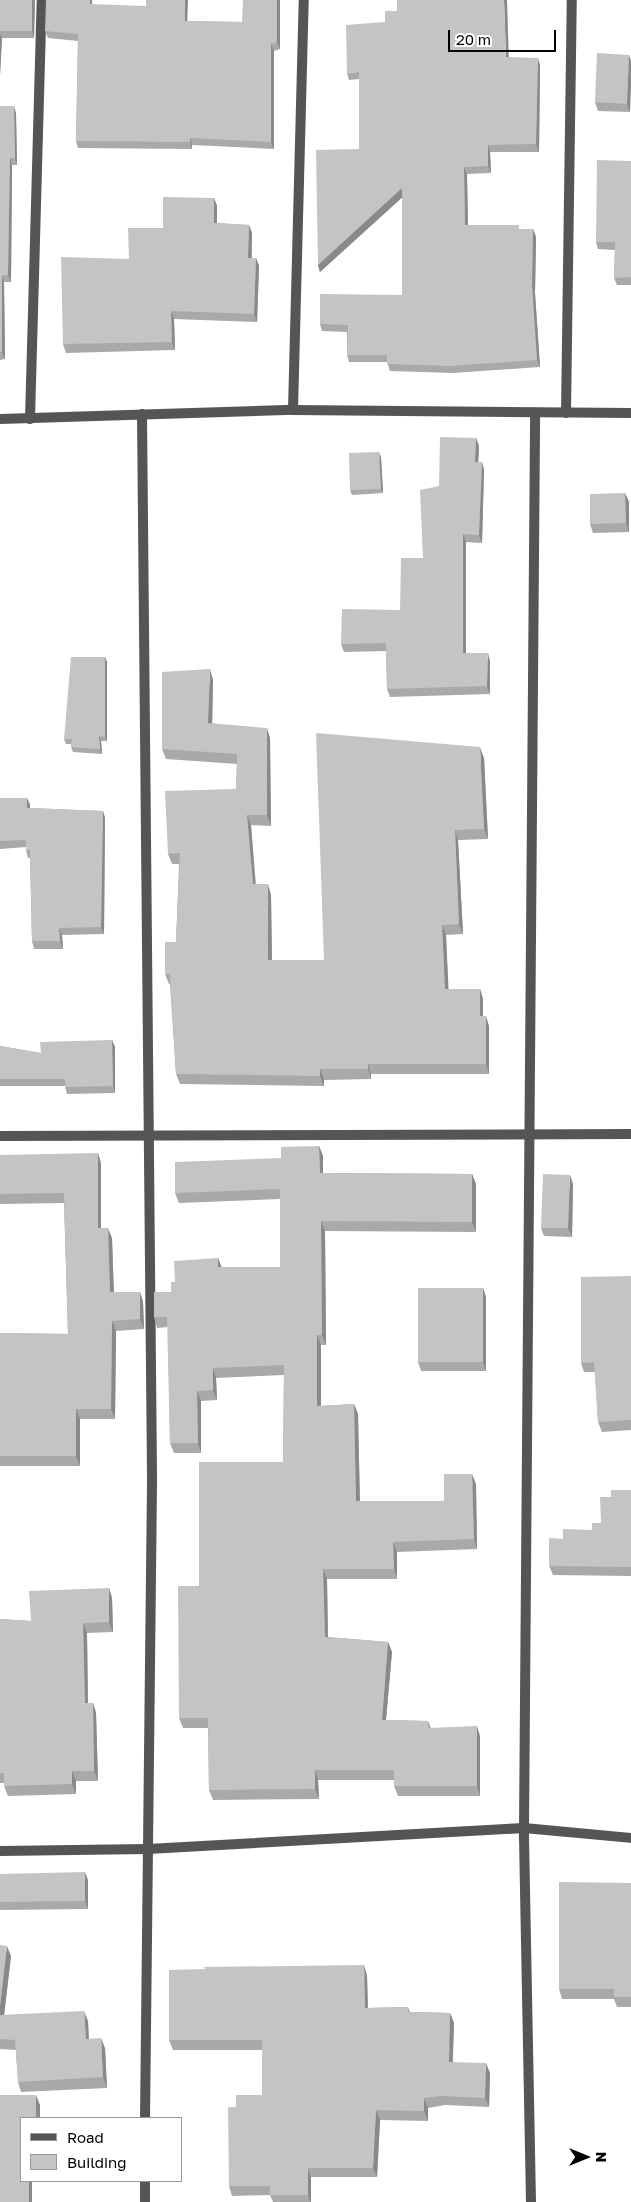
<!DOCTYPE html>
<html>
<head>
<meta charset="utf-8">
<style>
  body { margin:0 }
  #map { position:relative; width:631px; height:2202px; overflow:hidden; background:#fff; font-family:"Golos Text",sans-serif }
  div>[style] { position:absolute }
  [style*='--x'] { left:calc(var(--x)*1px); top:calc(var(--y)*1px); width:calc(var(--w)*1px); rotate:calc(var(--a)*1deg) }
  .minor>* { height:10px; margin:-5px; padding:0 5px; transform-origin:5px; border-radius:5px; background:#555 }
  .wall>* { inset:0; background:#a9a9a9 }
  .shaded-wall>* { inset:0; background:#898989 }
  .building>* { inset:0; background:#c4c4c4 }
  span { translate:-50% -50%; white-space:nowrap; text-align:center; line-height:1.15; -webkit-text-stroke:5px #fff; paint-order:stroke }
  .legend { position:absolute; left:20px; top:2117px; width:162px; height:65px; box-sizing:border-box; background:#fff; border:1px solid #999; margin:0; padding:6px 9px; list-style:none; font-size:15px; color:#000 }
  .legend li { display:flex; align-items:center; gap:10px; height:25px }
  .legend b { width:25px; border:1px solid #999 }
  .north { position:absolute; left:561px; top:2132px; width:50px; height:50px; -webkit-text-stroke:4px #fff; paint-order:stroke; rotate:90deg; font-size:14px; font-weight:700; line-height:20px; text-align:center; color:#000 }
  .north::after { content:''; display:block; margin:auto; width:18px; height:22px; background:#000; clip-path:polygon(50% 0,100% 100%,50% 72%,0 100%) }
  .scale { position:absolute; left:448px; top:30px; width:108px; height:22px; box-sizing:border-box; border:2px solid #000; border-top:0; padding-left:6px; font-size:15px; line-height:18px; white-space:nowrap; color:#000; -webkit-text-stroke:4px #fff; paint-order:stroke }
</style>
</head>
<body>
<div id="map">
  <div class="minor">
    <i style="--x:293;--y:410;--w:410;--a:-88.5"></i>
    <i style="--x:566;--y:413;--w:413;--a:-89.2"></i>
    <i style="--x:142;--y:414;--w:1069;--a:89.46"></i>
    <i style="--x:152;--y:1483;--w:635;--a:90.63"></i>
    <i style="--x:0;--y:419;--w:293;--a:-1.8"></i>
    <i style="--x:293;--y:410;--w:338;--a:0.5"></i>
    <i style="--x:30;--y:419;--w:419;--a:-88.4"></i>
    <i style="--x:0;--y:1136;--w:631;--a:-0.18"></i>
    <i style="--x:0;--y:1851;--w:148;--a:-0.8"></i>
    <i style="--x:148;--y:1849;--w:377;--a:-3.2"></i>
    <i style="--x:524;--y:1828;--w:107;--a:5.3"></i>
    <i style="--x:145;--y:2202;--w:21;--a:-90"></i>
    <i style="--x:531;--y:2202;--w:374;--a:-91.1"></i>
    <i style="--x:524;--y:1828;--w:1414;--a:-89.55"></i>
  </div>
  <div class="wall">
    <i style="clip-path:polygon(0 0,35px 0,34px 38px,2px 38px,0 75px)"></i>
    <i style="clip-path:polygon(92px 0,92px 4px,187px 21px,242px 22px,280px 0,280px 49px,274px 51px,274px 149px,192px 145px,192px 149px,78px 148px,76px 141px,78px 41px,48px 38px,45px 31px)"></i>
    <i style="clip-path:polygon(629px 55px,630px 112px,598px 111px,595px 102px)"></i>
    <i style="clip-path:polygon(509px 57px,540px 65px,539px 152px,490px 152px,491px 173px,467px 174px,468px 225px,520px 229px,533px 229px,536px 237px,535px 293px,540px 367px,453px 373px,390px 371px,387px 362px,349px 362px,347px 355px,347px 332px,322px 331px,320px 324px,402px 295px,402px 197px,320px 272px,318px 265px,359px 149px,359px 79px,349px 80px,347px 73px)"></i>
    <i style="clip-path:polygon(0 106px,16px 113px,17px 165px,12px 165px,11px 282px,4px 282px,5px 359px,0 360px)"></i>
    <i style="clip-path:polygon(631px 161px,631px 285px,617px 285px,614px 278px,615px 250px,598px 249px,596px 242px)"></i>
    <i style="clip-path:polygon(214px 198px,217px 206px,217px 223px,249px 225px,252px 233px,252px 258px,256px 258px,259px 266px,257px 322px,174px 319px,175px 350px,66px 353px,63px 344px,129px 259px)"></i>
    <i style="clip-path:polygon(476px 438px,479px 446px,478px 462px,482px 462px,484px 470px,482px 543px,466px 542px,466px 653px,490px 661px,490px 694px,390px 697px,387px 689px,386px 651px,344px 652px,341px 644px,400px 610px,423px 558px,439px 486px)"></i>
    <i style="clip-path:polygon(381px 457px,383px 493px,352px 495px,350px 490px)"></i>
    <i style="clip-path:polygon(625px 493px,629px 502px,629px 532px,593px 533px,590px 524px)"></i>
    <i style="clip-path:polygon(105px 657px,107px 662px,107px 741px,101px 741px,102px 754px,73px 752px,71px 747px,71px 744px,66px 744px,64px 739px)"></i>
    <i style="clip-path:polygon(213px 680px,212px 723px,270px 738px,271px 826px,251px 825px,256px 884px,271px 895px,272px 960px,324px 960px,484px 758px,488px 839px,458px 840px,463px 934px,446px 935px,448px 989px,480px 989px,483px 999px,483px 1016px,489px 1026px,489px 1074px,371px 1074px,371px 1079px,324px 1080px,324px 1086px,180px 1084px,176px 1074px,170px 984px,169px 984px,165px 974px,176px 942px,179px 864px,172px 864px,168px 854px,236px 789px,237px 764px,166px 759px,162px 749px)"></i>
    <i style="clip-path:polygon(0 798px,27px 798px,30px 805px,30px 808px,103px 811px,105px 818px,104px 934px,62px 935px,63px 949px,34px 949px,32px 941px,30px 858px,28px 858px,26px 850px,26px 847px,0 849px)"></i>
    <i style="clip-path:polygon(112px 1040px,115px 1047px,115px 1093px,67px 1094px,65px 1086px,0 1086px,0 1046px,41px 1053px)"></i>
    <i style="clip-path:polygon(319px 1146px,323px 1156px,323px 1173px,472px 1174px,476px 1184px,476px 1232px,325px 1231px,326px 1345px,321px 1345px,321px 1406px,354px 1404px,358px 1414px,360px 1501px,444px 1501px,476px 1484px,477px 1549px,397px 1552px,397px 1579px,327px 1579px,328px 1637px,388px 1642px,392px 1652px,386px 1720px,428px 1721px,431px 1728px,480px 1736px,480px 1796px,398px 1796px,394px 1786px,394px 1780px,318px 1780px,319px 1799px,213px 1800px,209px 1790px,208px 1728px,183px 1728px,179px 1718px,199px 1586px,283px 1462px,284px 1375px,216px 1378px,217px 1400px,201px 1401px,201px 1453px,174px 1453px,170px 1443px,168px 1327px,157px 1328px,154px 1317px,171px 1292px,175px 1282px,218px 1258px,221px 1267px,280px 1267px,280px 1199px,179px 1203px,175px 1193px)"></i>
    <i style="clip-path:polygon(0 1155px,101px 1163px,101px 1228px,112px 1238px,114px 1292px,140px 1292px,143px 1302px,144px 1329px,116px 1331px,115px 1419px,80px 1419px,80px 1466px,0 1466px,0 1333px,68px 1334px,64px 1203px,0 1204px)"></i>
    <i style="clip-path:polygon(573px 1184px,572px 1237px,544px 1236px,541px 1228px)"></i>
    <i style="clip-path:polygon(631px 1276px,631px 1430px,602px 1432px,598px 1422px,595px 1372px,584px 1372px,581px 1363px)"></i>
    <i style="clip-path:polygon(483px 1288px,486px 1297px,486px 1371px,421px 1371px,418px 1362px)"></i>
    <i style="clip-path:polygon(631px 1490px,631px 1576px,553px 1575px,549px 1566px,563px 1539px,592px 1530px,601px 1523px,611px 1497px)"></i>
    <i style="clip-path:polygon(109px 1588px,112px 1598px,113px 1632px,87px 1633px,88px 1703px,93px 1703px,96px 1713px,98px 1781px,76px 1781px,76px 1794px,8px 1796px,4px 1786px,4px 1783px,0 1783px,0 1619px,31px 1621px)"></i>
    <i style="clip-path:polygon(0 1874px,88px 1880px,88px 1909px,0 1910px)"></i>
    <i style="clip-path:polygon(631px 1883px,631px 2007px,617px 2007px,614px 1999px,562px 1999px,559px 1989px)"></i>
    <i style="clip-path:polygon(0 1945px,11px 1956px,4px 2015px,88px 2021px,89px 2039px,105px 2048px,107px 2088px,21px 2092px,18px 2082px,16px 2050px,0 2049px)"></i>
    <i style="clip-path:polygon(367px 1975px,368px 2008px,408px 2007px,410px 2012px,450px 2013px,454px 2023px,453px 2062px,490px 2073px,489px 2107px,445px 2105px,428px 2108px,428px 2121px,380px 2120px,377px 2177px,311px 2177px,311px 2202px,273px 2202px,270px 2195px,232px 2196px,229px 2186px,236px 2107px,262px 2095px,262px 2050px,173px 2050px,169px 2040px)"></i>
  </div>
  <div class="shaded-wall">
    <i style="clip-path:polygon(32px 0,35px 0,34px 38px,32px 31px)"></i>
    <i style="clip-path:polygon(90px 0,92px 0,92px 11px,90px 4px)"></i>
    <i style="clip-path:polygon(185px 0,188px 0,187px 28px,185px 21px)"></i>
    <i style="clip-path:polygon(277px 0,280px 0,280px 49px,277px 42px)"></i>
    <i style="clip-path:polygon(504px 0,507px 0,509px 64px,506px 57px)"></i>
    <i style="clip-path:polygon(0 34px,2px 38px,0 75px)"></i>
    <i style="clip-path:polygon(271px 44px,274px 51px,274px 149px,271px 142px)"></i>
    <i style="clip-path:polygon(629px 55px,631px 61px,631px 87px,630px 112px,627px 104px)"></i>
    <i style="clip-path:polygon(538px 58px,540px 65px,539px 152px,536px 144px)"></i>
    <i style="clip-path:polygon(14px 106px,16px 113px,17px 165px,15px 158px)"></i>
    <i style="clip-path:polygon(190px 138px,192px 145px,192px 149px,190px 142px)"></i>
    <i style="clip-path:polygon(488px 145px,490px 152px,491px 173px,488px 166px)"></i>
    <i style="clip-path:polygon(10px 158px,12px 165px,11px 282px,8px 275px)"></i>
    <i style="clip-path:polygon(464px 167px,467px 174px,468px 232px,465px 225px)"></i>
    <i style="clip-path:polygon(402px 188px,405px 195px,320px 272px,318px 265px)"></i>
    <i style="clip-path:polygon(214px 198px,217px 206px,217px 232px,214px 223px)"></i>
    <i style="clip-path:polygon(249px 225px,252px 233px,251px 266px,248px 258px)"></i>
    <i style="clip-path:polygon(533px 229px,536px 237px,535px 293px,540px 367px,537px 360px,532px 286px)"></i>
    <i style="clip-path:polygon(256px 258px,259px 266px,257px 322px,254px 314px)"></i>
    <i style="clip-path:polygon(2px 275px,4px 282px,5px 359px,2px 352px)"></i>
    <i style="clip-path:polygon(171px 311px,174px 319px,175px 350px,172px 342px)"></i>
    <i style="clip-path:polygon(476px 438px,479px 446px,478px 470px,475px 462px)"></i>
    <i style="clip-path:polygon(379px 452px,381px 457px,383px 493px,381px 489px)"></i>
    <i style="clip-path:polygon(482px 462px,484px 470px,482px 543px,479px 535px)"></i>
    <i style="clip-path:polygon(625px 493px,629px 502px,629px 532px,626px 523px)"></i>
    <i style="clip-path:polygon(463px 534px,466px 542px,466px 661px,463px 653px)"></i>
    <i style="clip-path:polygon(488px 653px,490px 661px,490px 694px,487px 686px)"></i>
    <i style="clip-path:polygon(105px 657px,107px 662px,107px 741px,105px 737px)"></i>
    <i style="clip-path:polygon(210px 669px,213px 680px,212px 733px,208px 723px)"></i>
    <i style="clip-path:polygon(267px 728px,270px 738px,271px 826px,267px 815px)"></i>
    <i style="clip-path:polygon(99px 736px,101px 741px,102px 754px,100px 749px)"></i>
    <i style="clip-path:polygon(480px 747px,484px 758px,488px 839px,484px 829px)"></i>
    <i style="clip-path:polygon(27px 798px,30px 805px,30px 816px,27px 808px)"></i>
    <i style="clip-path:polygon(103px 811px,105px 818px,104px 934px,101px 927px)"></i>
    <i style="clip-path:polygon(247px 815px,251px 825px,256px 895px,253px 884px)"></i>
    <i style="clip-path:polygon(455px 830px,458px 840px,463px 934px,459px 924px)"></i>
    <i style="clip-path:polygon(268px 884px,271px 895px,272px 970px,268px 960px)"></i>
    <i style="clip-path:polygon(442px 925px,446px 935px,449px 999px,445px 989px)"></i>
    <i style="clip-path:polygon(59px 928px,62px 935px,63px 949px,60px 941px)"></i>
    <i style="clip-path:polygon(480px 989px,483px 999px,483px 1026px,480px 1016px)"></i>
    <i style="clip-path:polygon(486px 1016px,489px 1026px,489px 1074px,486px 1064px)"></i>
    <i style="clip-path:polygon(112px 1040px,115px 1047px,115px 1093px,113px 1086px)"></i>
    <i style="clip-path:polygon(368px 1064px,371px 1074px,371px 1079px,368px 1069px)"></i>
    <i style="clip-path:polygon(320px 1069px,324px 1080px,324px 1086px,320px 1076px)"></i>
    <i style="clip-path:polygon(319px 1146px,323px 1156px,323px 1183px,320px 1173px)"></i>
    <i style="clip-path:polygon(98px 1153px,101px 1163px,101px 1238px,98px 1228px)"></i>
    <i style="clip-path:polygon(472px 1174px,476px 1184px,476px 1232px,472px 1222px)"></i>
    <i style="clip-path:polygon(570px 1175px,573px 1184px,572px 1237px,568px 1228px)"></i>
    <i style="clip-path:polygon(321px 1221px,325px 1231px,326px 1345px,322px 1335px)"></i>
    <i style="clip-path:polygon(108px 1228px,112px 1238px,114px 1302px,110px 1292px)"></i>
    <i style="clip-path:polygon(218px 1258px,222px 1268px,218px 1267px)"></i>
    <i style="clip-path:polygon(483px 1288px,486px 1297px,486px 1371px,483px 1362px)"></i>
    <i style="clip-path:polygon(140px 1292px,143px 1302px,144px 1329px,140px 1319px)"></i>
    <i style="clip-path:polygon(112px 1321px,116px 1331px,115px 1419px,111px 1409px)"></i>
    <i style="clip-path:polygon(317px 1335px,321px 1345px,321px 1416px,317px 1406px)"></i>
    <i style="clip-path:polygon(213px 1368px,216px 1378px,217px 1400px,213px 1390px)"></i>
    <i style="clip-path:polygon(197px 1391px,201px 1401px,201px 1453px,198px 1443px)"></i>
    <i style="clip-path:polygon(354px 1404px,358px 1414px,360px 1511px,356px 1501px)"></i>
    <i style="clip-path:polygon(76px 1409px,80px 1419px,80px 1466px,76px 1456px)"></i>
    <i style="clip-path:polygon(472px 1474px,476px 1484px,477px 1549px,474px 1539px)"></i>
    <i style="clip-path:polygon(393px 1542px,397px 1552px,397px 1579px,394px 1569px)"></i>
    <i style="clip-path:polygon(323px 1569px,327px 1579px,328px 1647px,325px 1637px)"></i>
    <i style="clip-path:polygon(109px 1588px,112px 1598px,113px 1632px,109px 1622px)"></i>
    <i style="clip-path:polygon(83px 1623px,87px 1633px,88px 1713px,85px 1703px)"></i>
    <i style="clip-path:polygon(388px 1642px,392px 1652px,385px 1730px,382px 1720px)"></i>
    <i style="clip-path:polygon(93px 1703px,96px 1713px,98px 1781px,94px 1771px)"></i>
    <i style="clip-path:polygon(477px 1726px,480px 1736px,480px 1796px,477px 1786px)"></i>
    <i style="clip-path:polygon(315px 1770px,318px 1780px,319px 1799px,315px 1789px)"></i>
    <i style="clip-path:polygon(72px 1771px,76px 1781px,76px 1794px,72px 1784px)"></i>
    <i style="clip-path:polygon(85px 1872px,88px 1880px,88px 1909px,85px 1901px)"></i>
    <i style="clip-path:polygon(7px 1946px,11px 1956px,3px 2025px,0 2018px,0 2006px)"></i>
    <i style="clip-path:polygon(364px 1965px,367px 1975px,368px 2018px,365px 2008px)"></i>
    <i style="clip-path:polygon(84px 2011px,88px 2021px,89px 2049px,86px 2039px)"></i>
    <i style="clip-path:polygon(450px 2013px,454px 2023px,452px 2071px,449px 2062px)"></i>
    <i style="clip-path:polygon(101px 2038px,105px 2048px,107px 2088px,103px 2077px)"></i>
    <i style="clip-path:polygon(486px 2063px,490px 2073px,489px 2107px,485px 2098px)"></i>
    <i style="clip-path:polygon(36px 2095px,40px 2105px,40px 2118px,36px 2118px)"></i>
    <i style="clip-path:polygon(424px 2098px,428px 2108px,428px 2121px,424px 2111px)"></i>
    <i style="clip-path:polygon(376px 2110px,380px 2120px,377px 2177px,373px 2168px)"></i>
    <i style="clip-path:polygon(308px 2168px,311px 2177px,311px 2202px,310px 2202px,308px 2195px)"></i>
    <i style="clip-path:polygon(29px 2181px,32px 2181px,32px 2202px,29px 2202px)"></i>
  </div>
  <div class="building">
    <i style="clip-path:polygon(0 0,32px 0,32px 31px,0 31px)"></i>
    <i style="clip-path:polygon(46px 0,90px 0,90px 4px,146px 6px,146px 0,185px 0,185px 21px,242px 22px,243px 0,277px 0,277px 42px,271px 44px,271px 142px,190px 138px,190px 142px,76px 141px,78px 34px,45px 31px)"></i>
    <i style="clip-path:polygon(397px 0,504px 0,506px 57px,538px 58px,536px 144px,488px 145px,488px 166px,464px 167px,465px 225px,519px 225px,519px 229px,533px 229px,532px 286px,537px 360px,450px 366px,387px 364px,387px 355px,347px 355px,348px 325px,320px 324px,320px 294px,402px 295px,402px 188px,318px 265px,316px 150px,359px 149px,359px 72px,347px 73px,346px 25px,385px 22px,385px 11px,397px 11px)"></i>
    <i style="clip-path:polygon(597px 53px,629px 55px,627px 104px,595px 102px)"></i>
    <i style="clip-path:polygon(0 106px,14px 106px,15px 158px,10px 158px,8px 275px,2px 275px,2px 352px,0 352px)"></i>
    <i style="clip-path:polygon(597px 160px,631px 161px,631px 277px,614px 278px,615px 242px,596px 242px)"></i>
    <i style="clip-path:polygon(163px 197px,214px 198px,214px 223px,249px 225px,248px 258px,256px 258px,254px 314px,171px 311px,172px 342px,63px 344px,61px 257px,129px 259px,128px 228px,163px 228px)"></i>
    <i style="clip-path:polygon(440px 437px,476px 438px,475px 462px,482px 462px,479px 535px,463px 534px,463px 653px,488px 653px,487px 686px,387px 689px,386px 643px,341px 644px,342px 609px,400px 610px,401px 558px,423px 558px,420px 490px,439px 486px)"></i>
    <i style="clip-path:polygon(379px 452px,381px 489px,350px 490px,349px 453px)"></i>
    <i style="clip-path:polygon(625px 493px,626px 523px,590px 524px,590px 494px)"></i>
    <i style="clip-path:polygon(71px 657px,105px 657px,105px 737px,99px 736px,100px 749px,71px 747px,72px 739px,64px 739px)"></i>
    <i style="clip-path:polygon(210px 669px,208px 723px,267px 728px,267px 815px,247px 815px,253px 884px,268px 884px,268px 960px,324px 960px,316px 733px,480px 747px,484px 829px,455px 830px,459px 924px,442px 925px,445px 989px,480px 989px,480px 1016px,486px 1016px,486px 1064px,368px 1064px,368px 1069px,320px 1069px,320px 1076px,176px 1074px,170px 974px,165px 974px,165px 942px,176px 942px,180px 853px,168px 854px,165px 791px,236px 789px,237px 754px,162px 749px,162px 672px)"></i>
    <i style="clip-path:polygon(0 798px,27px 798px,27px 808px,103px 811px,101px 927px,59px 928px,60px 941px,32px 941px,30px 850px,26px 850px,26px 840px,0 841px)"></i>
    <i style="clip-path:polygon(112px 1040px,113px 1086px,65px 1087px,65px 1079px,0 1079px,0 1046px,41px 1053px,40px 1042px)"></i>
    <i style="clip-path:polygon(319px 1146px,320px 1173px,472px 1174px,472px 1222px,321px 1221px,322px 1335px,317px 1335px,317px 1406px,354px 1404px,356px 1501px,444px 1501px,444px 1474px,472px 1474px,474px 1539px,393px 1542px,394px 1569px,323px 1569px,325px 1637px,388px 1642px,382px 1720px,428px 1721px,428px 1728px,477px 1726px,477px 1786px,394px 1786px,394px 1770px,315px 1770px,315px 1789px,209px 1790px,208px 1718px,179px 1718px,178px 1586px,199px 1586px,199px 1462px,283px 1462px,284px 1365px,213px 1368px,213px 1390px,197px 1391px,198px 1443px,170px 1443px,167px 1317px,154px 1317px,154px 1292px,171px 1292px,171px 1282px,175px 1282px,174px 1261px,218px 1258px,218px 1267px,280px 1267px,280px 1189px,175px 1193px,175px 1162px,281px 1158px,281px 1147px)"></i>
    <i style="clip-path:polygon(98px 1153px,98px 1228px,108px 1228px,110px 1292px,140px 1292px,140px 1319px,112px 1321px,111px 1409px,76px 1409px,76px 1456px,0 1456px,0 1333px,68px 1334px,64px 1193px,0 1194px,0 1155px)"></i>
    <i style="clip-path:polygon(543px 1174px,570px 1175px,568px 1228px,541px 1228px)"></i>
    <i style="clip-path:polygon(631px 1276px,631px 1420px,598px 1422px,594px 1362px,581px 1363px,581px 1277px)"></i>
    <i style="clip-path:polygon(418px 1288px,483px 1288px,483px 1362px,418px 1362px)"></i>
    <i style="clip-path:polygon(611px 1490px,631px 1490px,631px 1567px,549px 1566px,549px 1538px,563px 1539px,563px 1529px,592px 1530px,592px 1523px,601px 1523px,600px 1497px,611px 1497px)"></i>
    <i style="clip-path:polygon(109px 1588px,109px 1622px,83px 1623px,85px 1703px,93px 1703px,94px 1771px,72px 1771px,72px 1784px,4px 1786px,4px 1773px,0 1773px,0 1619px,31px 1621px,29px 1591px)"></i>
    <i style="clip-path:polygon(85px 1872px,85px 1901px,0 1902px,0 1874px)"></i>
    <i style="clip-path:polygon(559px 1882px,631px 1883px,631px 1997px,614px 1997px,614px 1989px,559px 1989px)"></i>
    <i style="clip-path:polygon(0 1945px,7px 1946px,0 2006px)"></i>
    <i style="clip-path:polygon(364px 1965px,365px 2008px,408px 2007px,408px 2012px,450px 2013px,449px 2062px,486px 2063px,485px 2098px,441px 2096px,424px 2098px,424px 2111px,376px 2110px,373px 2168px,308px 2168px,308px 2195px,270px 2195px,270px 2186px,229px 2186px,228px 2107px,236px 2107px,236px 2095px,262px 2095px,262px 2040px,169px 2040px,169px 1970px,205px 1969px,204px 1967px)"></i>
    <i style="clip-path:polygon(84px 2011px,86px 2039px,101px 2038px,103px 2077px,18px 2082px,15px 2040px,0 2039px,0 2015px)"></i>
    <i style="clip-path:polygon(0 2095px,36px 2095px,36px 2118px,21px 2118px,21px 2181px,29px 2181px,29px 2202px,0 2202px)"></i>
  </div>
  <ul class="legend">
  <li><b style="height:6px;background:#555"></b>Road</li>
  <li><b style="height:14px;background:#c4c4c4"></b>Building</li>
  </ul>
  <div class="north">N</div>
  <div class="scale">20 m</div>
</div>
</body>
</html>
